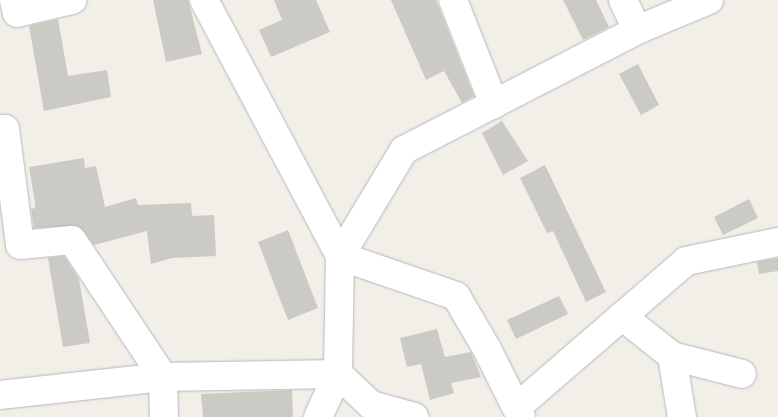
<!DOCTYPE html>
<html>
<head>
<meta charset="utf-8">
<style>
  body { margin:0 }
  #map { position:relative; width:778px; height:417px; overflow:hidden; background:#f1efe8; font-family:Karla,sans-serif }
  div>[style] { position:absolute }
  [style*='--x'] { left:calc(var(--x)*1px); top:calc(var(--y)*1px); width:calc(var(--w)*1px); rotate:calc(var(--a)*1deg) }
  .building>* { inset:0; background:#cccac5 }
  .roads { filter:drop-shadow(0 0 1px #b5b8bc) drop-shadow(0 0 1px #b5b8bc) }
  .street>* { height:28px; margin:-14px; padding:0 14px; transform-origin:14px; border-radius:14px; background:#fff }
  span { translate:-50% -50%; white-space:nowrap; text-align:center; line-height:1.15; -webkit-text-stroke:4.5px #fff; paint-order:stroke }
</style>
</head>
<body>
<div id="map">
  <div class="building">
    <i style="clip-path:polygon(153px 0,188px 0,202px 54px,166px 62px)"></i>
    <i style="clip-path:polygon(274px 0,316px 0,330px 32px,271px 57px,259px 30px,282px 20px)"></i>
    <i style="clip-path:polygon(391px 0,436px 0,474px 96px,462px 103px,444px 71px,426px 80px)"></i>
    <i style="clip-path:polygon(563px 0,596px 0,609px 27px,583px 40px)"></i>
    <i style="clip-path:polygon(58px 19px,68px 76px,107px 70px,111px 97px,44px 111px,29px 26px)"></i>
    <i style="clip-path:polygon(638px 64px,659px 105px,641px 115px,619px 74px)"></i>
    <i style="clip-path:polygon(502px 121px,528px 161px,503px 175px,482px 133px)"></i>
    <i style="clip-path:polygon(84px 158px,85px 168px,96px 166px,105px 207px,136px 198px,138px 205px,191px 203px,192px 216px,214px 215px,216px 256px,172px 258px,151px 264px,147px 231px,94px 245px,78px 226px,34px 228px,31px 209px,35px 208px,35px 203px,29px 167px)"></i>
    <i style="clip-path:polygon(545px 165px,606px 292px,586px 302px,553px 231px,547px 233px,520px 178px)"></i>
    <i style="clip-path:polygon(749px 199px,758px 218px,723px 235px,714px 217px)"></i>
    <i style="clip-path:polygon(288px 230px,318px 308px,288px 320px,258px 242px)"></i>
    <i style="clip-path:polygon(64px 256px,79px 279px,90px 343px,63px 347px,48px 258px)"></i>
    <i style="clip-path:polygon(778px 258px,778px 271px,759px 274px,757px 262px)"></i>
    <i style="clip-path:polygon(559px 296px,568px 314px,516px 339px,507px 320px)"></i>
    <i style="clip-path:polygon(437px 329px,445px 357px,471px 352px,481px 377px,451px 383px,454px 393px,430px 400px,421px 364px,407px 367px,400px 338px)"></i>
    <i style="clip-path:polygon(292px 390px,293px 417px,203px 417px,201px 394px)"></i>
  </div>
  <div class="roads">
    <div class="street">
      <i style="--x:14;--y:0;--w:13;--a:77"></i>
      <i style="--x:17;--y:13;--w:57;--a:-13.3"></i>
      <i style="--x:204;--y:0;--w:290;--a:62"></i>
      <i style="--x:340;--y:256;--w:118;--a:91"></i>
      <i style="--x:338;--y:374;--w:47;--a:114.9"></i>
      <i style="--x:453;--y:0;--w:112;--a:68.5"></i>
      <i style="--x:623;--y:0;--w:33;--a:65"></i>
      <i style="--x:0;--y:129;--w:5;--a:0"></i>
      <i style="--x:5;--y:129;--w:117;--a:82.6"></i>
      <i style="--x:20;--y:245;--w:52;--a:-5.5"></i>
      <i style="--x:72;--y:240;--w:164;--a:56.4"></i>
      <i style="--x:163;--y:377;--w:40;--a:88.6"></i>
      <i style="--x:622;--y:316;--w:64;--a:38.7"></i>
      <i style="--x:672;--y:356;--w:62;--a:80.7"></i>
      <i style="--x:672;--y:356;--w:72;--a:14.4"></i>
      <i style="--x:0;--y:395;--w:164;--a:-6.3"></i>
      <i style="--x:163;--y:377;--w:175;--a:-1"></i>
      <i style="--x:338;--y:374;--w:45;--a:43.2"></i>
      <i style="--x:371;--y:405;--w:45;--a:15.6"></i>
      <i style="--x:517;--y:407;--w:223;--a:-40.8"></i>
      <i style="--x:686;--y:261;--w:94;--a:-11.7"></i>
      <i style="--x:521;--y:417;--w:76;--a:-116.6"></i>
      <i style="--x:487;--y:349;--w:61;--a:-120.3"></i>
      <i style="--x:456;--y:296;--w:123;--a:-161"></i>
      <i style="--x:340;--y:256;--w:124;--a:-58.9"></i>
      <i style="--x:404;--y:150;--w:262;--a:-27.2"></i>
      <i style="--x:637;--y:30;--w:78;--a:-22.6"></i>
    </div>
  </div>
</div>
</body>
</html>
